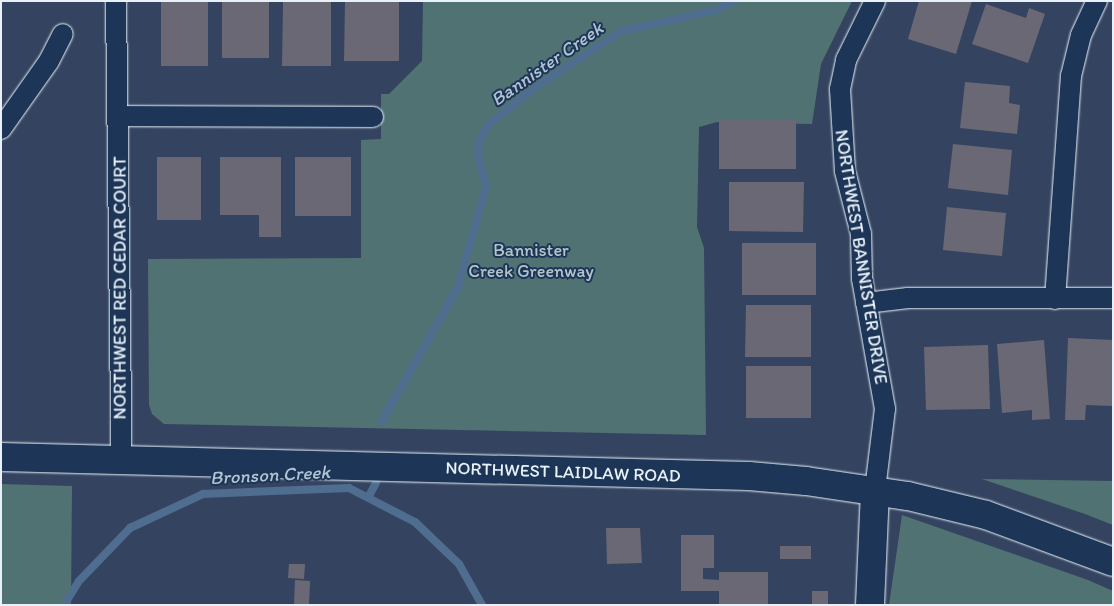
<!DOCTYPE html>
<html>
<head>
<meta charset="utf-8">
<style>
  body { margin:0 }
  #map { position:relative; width:1114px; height:606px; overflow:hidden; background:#344460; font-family:Itim,sans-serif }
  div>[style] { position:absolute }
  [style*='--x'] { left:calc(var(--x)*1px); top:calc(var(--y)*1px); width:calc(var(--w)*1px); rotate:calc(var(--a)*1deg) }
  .green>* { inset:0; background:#517272 }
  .stream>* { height:8px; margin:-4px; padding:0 4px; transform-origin:4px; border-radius:4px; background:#4f6e8f }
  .building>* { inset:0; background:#6b6875 }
  .roads { filter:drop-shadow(0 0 1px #e8f1f8) drop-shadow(0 0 1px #e8f1f8) }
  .street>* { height:20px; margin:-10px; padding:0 10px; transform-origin:10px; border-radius:10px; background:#1d3557 }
  .secondary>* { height:28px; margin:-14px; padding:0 14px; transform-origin:14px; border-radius:14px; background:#1d3557 }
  span { translate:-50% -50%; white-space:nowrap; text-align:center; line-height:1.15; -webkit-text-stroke:4px #1d3557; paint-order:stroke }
  .park-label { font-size:18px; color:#b3c5c9 }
  .street-label { font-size:18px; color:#e8f1f8 }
  .water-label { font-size:19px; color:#b2c3d3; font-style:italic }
  .frame { position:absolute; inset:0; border:2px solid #e8f1f8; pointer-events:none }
</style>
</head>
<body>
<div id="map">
  <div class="green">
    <i style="clip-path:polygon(423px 1px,852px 1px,821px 64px,812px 124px,717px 122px,699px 127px,697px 227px,704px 248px,706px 435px,164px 424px,152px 414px,149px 405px,148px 259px,361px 258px,361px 140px,381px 139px,381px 94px,389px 94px,422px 61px)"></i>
    <i style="clip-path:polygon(982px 479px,1113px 481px,1113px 525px,1085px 514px)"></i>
    <i style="clip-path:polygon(1px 484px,72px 486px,71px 605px,1px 605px)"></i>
    <i style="clip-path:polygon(902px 515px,1088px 580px,1113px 591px,1113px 605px,889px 605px)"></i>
  </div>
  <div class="stream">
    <i style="--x:382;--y:421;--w:154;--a:-60.4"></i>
    <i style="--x:458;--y:287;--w:105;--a:-74.5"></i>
    <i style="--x:486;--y:186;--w:31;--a:-105"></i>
    <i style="--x:478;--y:156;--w:14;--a:-86"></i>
    <i style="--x:479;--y:142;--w:19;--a:-62"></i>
    <i style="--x:488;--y:125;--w:61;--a:-38.4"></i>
    <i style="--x:536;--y:87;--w:103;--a:-33.1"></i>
    <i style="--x:622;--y:31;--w:97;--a:-12.5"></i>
    <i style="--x:717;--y:10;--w:20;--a:-27"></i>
    <i style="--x:369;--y:496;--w:15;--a:-62"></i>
    <i style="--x:64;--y:605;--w:28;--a:-58"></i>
    <i style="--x:79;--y:581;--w:74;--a:-46.1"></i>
    <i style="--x:130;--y:528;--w:81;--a:-25"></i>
    <i style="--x:203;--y:494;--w:146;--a:-2.4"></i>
    <i style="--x:349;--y:488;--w:74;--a:27.3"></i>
    <i style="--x:415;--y:522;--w:61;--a:43.7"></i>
    <i style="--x:459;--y:564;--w:47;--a:60.7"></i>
  </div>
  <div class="building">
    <i style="clip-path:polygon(161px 1px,208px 1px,208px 66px,161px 66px)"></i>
    <i style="clip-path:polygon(222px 1px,269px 1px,269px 58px,222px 58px)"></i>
    <i style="clip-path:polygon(283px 1px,331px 1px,331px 66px,282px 66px)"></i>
    <i style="clip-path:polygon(345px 1px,399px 1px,399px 61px,344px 61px)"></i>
    <i style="clip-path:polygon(919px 1px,972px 1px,956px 54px,908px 39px)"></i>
    <i style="clip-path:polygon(986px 4px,1026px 18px,1029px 8px,1045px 14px,1028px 63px,972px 44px)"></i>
    <i style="clip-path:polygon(965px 82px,1010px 86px,1009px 103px,1020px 105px,1017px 134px,960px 128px)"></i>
    <i style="clip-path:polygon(719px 119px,796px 120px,796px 169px,719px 169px)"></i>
    <i style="clip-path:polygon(953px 144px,1012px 150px,1008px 195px,948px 188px)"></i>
    <i style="clip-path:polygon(157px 157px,201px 157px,201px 220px,157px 220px)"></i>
    <i style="clip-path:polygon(220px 157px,281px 157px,281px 237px,259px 237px,259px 215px,220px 215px)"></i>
    <i style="clip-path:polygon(295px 157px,351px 157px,351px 216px,295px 216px)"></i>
    <i style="clip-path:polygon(729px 182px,804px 182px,803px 232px,729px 231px)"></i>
    <i style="clip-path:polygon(947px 207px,1006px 213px,1002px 256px,943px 250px)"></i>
    <i style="clip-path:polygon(742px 243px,816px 243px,816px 295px,742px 295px)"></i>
    <i style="clip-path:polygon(746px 305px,811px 305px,811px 357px,745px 357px)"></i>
    <i style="clip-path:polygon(1068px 338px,1113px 340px,1113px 406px,1086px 405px,1085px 420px,1065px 420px)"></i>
    <i style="clip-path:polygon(1044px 340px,1050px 419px,1032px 420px,1032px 410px,1002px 413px,997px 344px)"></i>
    <i style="clip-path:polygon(988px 345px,990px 409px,926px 410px,924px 347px)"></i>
    <i style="clip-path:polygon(746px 366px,811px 366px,811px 418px,746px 418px)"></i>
    <i style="clip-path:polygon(606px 528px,640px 528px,642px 563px,607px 564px)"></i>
    <i style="clip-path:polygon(681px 535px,714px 535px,714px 568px,703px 568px,703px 579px,719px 580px,719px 572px,768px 572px,768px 605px,719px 605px,719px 591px,681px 591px)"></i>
    <i style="clip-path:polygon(780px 546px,811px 546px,811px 559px,780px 559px)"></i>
    <i style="clip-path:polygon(289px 564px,305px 564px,304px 579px,288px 578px)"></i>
    <i style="clip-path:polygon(295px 580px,310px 581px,309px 605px,294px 605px)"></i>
    <i style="clip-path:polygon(812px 591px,828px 591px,828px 605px,812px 604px)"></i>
  </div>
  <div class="roads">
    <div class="street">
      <i style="--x:116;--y:1;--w:459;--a:89.3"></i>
      <i style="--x:119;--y:116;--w:254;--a:0.2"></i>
      <i style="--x:1;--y:129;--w:83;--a:-54.8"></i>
      <i style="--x:49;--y:61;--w:30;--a:-63"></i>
      <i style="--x:1055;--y:299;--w:224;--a:-85.9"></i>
      <i style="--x:1071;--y:76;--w:42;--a:-76.3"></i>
      <i style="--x:1081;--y:35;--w:38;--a:-65"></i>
      <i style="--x:866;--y:303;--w:42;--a:-6.8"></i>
      <i style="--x:908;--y:298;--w:205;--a:0"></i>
      <i style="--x:875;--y:490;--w:82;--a:-83"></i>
      <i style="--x:885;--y:409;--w:132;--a:-100"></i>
      <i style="--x:862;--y:279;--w:45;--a:-91.3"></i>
      <i style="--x:861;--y:234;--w:65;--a:-104.3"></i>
      <i style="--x:845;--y:171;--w:82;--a:-93.5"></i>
      <i style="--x:840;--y:89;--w:30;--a:-78"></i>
      <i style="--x:846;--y:60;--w:66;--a:-63.8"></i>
    </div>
    <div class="secondary">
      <i style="--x:1;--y:457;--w:748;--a:1.46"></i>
      <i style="--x:749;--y:476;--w:57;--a:5"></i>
      <i style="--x:806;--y:481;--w:103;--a:8.4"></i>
      <i style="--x:908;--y:496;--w:80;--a:13.7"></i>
      <i style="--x:986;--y:515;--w:135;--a:20.3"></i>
      <i style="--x:870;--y:605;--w:115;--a:-87.5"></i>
    </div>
  </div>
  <div class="park-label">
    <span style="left:531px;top:261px">Bannister<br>Creek Greenway</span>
  </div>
  <div class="street-label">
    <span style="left:861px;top:257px;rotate:81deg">NORTHWEST BANNISTER DRIVE</span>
    <span style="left:120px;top:288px;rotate:-90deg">NORTHWEST RED CEDAR COURT</span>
    <span style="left:563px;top:472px;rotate:2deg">NORTHWEST LAIDLAW ROAD</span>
  </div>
  <div class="water-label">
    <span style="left:547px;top:64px;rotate:-35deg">Bannister Creek</span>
    <span style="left:270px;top:475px;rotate:-3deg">Bronson Creek</span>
  </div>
  <div class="frame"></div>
</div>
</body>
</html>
